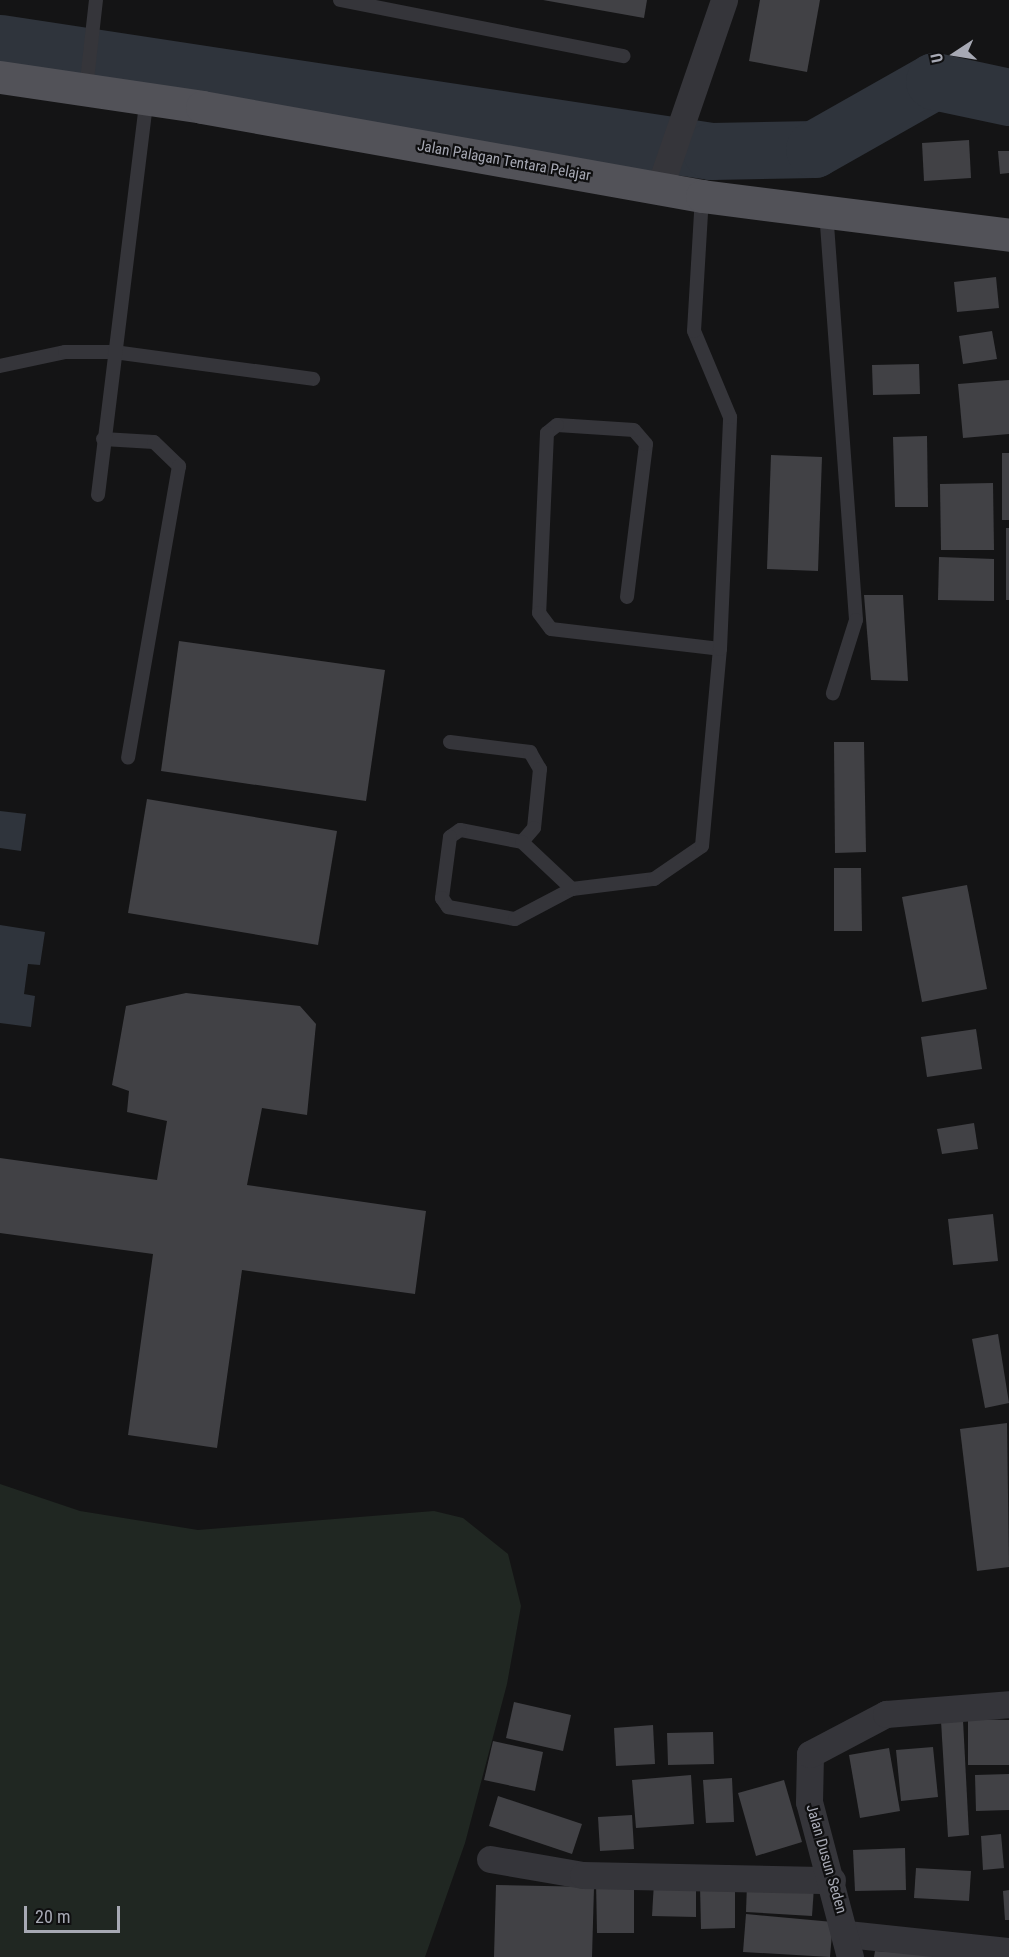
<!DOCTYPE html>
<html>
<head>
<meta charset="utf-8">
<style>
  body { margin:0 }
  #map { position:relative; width:1009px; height:1957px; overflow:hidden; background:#141415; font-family:"Roboto Condensed",sans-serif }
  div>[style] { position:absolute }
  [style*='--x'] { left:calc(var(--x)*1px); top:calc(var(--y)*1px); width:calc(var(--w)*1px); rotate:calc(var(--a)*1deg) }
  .green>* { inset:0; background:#202722 }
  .water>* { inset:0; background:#2f343c }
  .river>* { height:57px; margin:-28.5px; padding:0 28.5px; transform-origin:28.5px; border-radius:28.5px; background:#2f343c }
  .building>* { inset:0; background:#414145 }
  .service>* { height:14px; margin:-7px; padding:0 7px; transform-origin:7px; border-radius:7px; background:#35353a }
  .minor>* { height:27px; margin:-13.5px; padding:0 13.5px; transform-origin:13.5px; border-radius:13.5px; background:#35353a }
  .primary>* { height:33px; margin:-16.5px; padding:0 16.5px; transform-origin:16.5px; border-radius:16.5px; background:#525258 }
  span { translate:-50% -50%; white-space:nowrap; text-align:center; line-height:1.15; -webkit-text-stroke:4.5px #0f0f10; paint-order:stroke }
  .street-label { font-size:15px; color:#a7a9b4 }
  .north { position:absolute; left:925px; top:24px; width:60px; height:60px; -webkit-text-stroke:4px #0f0f10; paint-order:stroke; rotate:258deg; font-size:16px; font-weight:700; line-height:24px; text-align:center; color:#a7a9b4 }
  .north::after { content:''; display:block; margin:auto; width:21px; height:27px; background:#a7a9b4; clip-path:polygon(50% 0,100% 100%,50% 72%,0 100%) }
  .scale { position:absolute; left:24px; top:1906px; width:96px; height:27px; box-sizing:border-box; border:3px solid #a7a9b4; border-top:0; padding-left:8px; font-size:18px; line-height:21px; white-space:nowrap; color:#a7a9b4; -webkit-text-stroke:4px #0f0f10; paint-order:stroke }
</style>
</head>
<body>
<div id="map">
  <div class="green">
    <i style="clip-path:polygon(0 1484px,80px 1511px,198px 1530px,434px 1511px,463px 1518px,508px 1554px,521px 1606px,507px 1684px,465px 1843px,425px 1957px,0 1957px)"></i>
  </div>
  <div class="water">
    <i style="clip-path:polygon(0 811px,26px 814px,21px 851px,0 848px)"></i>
    <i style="clip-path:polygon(0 925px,45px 932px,40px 965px,28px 964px,24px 994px,35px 996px,31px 1027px,0 1023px)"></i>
  </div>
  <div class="river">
    <i style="--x:0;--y:43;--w:719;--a:8.64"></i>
    <i style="--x:711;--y:151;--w:103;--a:-1.1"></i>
    <i style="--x:814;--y:149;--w:138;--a:-29.5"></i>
    <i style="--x:934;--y:81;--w:77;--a:12"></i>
  </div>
  <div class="building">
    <i style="clip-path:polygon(543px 0,647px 0,644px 18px)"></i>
    <i style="clip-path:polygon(760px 0,820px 0,807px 72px,749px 61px)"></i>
    <i style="clip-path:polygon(969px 140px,971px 178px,924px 181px,922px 143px)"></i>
    <i style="clip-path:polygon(998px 151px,1009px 151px,1009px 173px,1000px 174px)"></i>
    <i style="clip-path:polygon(996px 277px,999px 308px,957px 312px,954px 282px)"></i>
    <i style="clip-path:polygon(992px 331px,997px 359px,963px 364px,959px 336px)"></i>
    <i style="clip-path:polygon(919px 364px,920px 394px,873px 395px,872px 365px)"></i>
    <i style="clip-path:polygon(1009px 380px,1009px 434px,963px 438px,958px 384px)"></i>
    <i style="clip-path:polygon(927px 436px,928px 507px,895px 507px,893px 437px)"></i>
    <i style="clip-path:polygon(1002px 453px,1009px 453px,1009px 520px,1002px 520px)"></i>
    <i style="clip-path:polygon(771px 455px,822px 457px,818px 571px,767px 569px)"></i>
    <i style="clip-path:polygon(993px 483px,994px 550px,941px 550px,940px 484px)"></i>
    <i style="clip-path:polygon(1006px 528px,1009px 528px,1009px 600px,1006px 600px)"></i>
    <i style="clip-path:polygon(939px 557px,994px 559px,994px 601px,938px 600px)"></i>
    <i style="clip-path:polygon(864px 595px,903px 595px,908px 681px,871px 680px)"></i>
    <i style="clip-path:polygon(179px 641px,385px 670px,366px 801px,161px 771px)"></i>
    <i style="clip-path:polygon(834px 742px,864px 742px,866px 852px,835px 853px)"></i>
    <i style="clip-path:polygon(147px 799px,337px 831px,318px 945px,128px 913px)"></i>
    <i style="clip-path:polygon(834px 868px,861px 868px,862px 931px,834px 931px)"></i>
    <i style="clip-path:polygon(967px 885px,987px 989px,922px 1002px,902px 897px)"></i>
    <i style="clip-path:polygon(186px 993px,300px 1006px,316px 1024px,307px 1115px,262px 1108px,247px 1185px,426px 1211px,415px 1294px,242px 1270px,217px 1448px,128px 1435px,153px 1254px,0 1233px,0 1158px,157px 1180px,167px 1121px,127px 1112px,129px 1091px,112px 1085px,126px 1006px)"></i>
    <i style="clip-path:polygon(976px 1029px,982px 1069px,927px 1077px,921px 1037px)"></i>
    <i style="clip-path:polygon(974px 1123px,978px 1149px,942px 1154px,937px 1129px)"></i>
    <i style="clip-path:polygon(993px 1214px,998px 1261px,953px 1265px,948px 1219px)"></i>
    <i style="clip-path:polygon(998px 1334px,1009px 1403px,985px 1408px,972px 1339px)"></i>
    <i style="clip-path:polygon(1007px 1423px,1009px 1567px,977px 1571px,960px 1429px)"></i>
    <i style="clip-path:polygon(514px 1702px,571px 1715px,563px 1751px,506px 1738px)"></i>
    <i style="clip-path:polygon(968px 1719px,1009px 1720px,1009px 1765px,968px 1765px)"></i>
    <i style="clip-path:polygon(963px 1720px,969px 1835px,948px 1837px,941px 1721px)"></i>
    <i style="clip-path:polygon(653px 1725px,655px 1764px,616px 1766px,614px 1728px)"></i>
    <i style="clip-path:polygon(713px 1732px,714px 1764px,668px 1765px,667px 1733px)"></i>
    <i style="clip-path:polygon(493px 1741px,543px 1752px,535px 1791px,484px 1780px)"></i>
    <i style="clip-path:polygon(933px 1747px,938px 1797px,901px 1801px,896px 1750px)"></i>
    <i style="clip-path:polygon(889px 1748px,900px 1811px,860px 1818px,849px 1755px)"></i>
    <i style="clip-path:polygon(1009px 1774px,1009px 1810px,976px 1811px,975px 1775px)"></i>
    <i style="clip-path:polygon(691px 1775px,694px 1824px,636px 1828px,632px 1780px)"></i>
    <i style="clip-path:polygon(732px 1778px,734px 1822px,706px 1823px,703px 1780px)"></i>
    <i style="clip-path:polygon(784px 1780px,802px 1842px,756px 1856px,738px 1793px)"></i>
    <i style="clip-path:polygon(498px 1796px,582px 1824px,572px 1854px,489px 1826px)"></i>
    <i style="clip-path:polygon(632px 1815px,634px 1849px,600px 1851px,598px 1817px)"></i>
    <i style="clip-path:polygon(1001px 1834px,1004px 1868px,983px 1870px,981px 1836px)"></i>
    <i style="clip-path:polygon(905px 1848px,906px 1890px,855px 1891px,853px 1850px)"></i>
    <i style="clip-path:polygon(916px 1868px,971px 1871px,969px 1901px,914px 1898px)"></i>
    <i style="clip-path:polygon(596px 1880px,634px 1881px,634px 1933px,597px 1933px)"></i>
    <i style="clip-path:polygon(654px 1882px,696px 1882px,696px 1917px,652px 1916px)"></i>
    <i style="clip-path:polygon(747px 1884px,814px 1887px,812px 1916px,746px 1912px)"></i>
    <i style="clip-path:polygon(496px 1885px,594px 1887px,592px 1957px,494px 1957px)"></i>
    <i style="clip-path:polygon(700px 1885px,735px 1885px,735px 1928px,701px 1929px)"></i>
    <i style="clip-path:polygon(1009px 1890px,1009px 1920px,1005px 1920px,1003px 1891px)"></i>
    <i style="clip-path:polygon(746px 1914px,833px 1922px,830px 1957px,743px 1952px)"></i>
    <i style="clip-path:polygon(875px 1951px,936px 1955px,936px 1957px,874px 1957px)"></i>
  </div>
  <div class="service">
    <i style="--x:340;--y:0;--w:289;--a:11.2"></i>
    <i style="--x:86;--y:89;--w:90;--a:-83.6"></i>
    <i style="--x:826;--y:211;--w:410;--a:85.8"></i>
    <i style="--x:856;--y:620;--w:77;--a:107.5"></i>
    <i style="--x:0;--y:366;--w:66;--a:-12.2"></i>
    <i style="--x:65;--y:352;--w:49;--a:0"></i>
    <i style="--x:114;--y:352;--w:201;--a:7.7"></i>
    <i style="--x:103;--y:439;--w:51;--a:3.4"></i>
    <i style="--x:154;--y:442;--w:35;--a:44"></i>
    <i style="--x:179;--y:466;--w:296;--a:99.9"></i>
    <i style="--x:98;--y:495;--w:400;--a:-83"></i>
    <i style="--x:627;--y:597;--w:154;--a:-82.9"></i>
    <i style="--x:646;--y:444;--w:18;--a:-131"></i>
    <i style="--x:634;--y:430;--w:77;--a:-176.3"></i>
    <i style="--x:557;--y:425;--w:13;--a:141"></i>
    <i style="--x:547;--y:433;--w:180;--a:92.5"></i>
    <i style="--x:539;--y:613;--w:20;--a:53"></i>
    <i style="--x:551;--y:629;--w:170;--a:6.7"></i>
    <i style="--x:450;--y:742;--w:81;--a:7.1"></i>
    <i style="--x:530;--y:752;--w:20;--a:60"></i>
    <i style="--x:540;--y:769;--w:59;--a:95.8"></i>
    <i style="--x:534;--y:828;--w:18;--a:131"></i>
    <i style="--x:522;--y:842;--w:63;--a:-169"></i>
    <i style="--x:460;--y:830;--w:12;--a:145"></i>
    <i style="--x:450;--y:837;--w:62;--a:97.5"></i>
    <i style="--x:442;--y:898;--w:11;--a:56"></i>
    <i style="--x:448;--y:907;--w:68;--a:10.2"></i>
    <i style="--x:515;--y:919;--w:64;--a:-27.8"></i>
    <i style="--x:572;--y:889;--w:83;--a:-7"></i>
    <i style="--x:654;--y:879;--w:58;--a:-34.5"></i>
    <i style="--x:702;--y:846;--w:198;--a:-84.8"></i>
    <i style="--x:720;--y:649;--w:232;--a:-87.5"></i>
    <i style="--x:730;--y:417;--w:93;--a:-112.7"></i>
    <i style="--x:694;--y:331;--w:135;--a:-86.6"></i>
    <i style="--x:522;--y:842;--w:69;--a:43.2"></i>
  </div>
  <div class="minor">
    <i style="--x:659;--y:189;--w:200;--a:-71"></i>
    <i style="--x:490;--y:1859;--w:94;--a:9.8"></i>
    <i style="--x:583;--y:1875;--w:249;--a:1.2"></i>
    <i style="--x:847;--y:1934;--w:163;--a:6"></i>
    <i style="--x:850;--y:1957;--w:160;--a:-104.8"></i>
    <i style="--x:809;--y:1802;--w:48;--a:-88.8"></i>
    <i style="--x:810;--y:1754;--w:86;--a:-27.8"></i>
    <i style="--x:886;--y:1714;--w:123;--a:-4.6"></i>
  </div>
  <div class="primary">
    <i style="--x:0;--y:77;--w:204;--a:8.4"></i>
    <i style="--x:202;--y:107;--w:508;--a:10.09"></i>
    <i style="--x:702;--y:196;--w:309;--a:7.2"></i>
  </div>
  <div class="street-label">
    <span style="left:504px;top:161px;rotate:10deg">Jalan Palagan Tentara Pelajar</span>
    <span style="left:826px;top:1859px;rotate:74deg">Jalan Dusun Seden</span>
  </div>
  <div class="north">U</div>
  <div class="scale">20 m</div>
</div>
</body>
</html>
